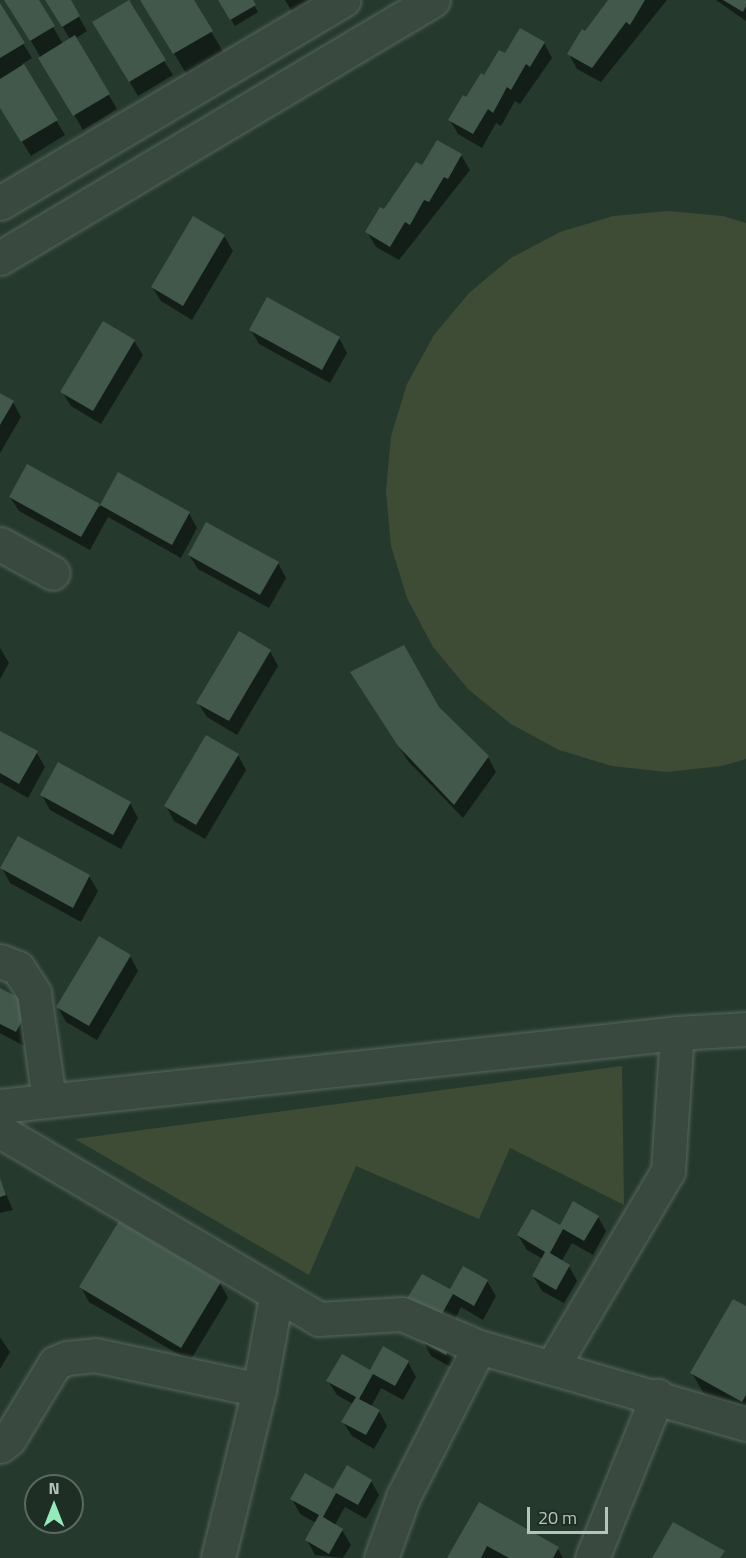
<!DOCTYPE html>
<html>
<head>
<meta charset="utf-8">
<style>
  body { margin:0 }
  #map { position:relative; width:746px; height:1558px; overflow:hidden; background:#26392d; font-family:"Titillium Web",sans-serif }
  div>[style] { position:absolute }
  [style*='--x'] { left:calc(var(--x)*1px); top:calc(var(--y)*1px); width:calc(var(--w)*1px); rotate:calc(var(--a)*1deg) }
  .green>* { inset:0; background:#3e4c36 }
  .shadow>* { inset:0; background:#0007 }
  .building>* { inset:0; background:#42584b }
  .roads { filter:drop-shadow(0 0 2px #57675e) drop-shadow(0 0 2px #57675e) }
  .minor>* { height:33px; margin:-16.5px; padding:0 16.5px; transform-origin:16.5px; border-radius:16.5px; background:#394940 }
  span { translate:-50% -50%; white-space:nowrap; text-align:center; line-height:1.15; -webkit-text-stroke:5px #1e2e25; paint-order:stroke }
  .north { position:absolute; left:24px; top:1474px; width:60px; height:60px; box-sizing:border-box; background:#1e2e25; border:2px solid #5a6a61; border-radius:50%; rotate:0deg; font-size:16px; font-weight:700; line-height:24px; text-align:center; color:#b4c5bc }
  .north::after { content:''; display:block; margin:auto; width:21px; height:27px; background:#94eaba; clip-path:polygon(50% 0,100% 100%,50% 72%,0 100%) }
  .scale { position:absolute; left:527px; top:1507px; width:81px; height:27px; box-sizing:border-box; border:3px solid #b4c5bc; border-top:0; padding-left:8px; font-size:18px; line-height:21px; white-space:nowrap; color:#b4c5bc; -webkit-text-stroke:4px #1e2e25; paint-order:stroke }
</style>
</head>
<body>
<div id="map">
  <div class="green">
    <i style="clip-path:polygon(668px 211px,723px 216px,746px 223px,746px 759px,722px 766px,667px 772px,612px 766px,559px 750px,511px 724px,468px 689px,433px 647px,407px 598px,391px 546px,386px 491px,391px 436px,407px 384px,434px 335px,469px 293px,511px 258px,560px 232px,613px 216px)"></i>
    <i style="clip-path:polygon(622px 1066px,624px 1205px,510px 1148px,479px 1219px,356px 1166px,309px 1275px,75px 1139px)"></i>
  </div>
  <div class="shadow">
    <i style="clip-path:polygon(7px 0,37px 0,63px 44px,70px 39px,46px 0,69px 0,87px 31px,75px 39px,117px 109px,83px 130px)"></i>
    <i style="clip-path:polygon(142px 0,192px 0,224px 53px,187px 75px)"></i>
    <i style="clip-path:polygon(219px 0,251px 0,258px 12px,235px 26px)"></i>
    <i style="clip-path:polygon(285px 0,335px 0,304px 31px)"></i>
    <i style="clip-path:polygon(609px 0,667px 0,601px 82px,577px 69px,569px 54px)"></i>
    <i style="clip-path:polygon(716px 0,746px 0,746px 21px)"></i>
    <i style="clip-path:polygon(0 6px,32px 58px,22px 64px,65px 135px,31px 156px,0 106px)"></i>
    <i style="clip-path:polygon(94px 23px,164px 61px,173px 75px,138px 96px)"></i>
    <i style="clip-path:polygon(544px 43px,552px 58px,520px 104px,515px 101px,501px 126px,496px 123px,482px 148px,458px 134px,450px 120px,485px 77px,506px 55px)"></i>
    <i style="clip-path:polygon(438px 142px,461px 155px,470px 170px,399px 260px,376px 247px,367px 232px,423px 167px)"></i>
    <i style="clip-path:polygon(224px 236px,233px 251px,192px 320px,161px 301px,152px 287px)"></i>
    <i style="clip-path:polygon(251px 330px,339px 338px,347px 353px,330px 383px,259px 344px)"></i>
    <i style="clip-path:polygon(134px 341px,143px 355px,101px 424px,71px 406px,62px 392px)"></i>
    <i style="clip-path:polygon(0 395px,13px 402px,21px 417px,0 453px)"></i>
    <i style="clip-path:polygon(118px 474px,189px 513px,197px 528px,181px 558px,108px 517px,90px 550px,19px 511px,10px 497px,100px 507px)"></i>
    <i style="clip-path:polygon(189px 555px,278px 563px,286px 578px,269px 608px,198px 569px)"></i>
    <i style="clip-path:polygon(0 648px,9px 663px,0 679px)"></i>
    <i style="clip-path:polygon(270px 651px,278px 666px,237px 735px,207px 717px,198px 703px)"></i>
    <i style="clip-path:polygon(360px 687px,438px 709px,488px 757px,496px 772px,463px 818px,408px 761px)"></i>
    <i style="clip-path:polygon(0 732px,36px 752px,45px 767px,28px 798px,0 782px)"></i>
    <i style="clip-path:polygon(238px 755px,246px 770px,205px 839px,174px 821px,166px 806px)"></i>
    <i style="clip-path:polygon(42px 795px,130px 803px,138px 818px,121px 849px,50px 810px)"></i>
    <i style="clip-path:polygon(2px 868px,89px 876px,98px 891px,81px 922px,10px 883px)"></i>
    <i style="clip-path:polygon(130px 956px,138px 971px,97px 1040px,66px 1022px,58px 1007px)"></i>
    <i style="clip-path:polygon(0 989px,38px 1020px,24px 1046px,0 1033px)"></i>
    <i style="clip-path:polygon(0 1180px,13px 1210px,0 1213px)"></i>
    <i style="clip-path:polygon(598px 1217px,606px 1231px,593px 1255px,572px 1243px,561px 1262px,569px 1266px,577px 1281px,564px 1303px,542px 1291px,533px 1276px,543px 1259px,527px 1250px,518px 1235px)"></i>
    <i style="clip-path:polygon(463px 1268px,487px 1281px,496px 1296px,483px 1320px,461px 1307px,451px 1327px,467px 1346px,454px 1369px,431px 1356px,423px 1341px)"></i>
    <i style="clip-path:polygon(220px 1283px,228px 1298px,190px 1361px,89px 1302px,81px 1287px)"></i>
    <i style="clip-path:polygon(746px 1308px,746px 1418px,704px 1394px,692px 1373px)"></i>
    <i style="clip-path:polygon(0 1337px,10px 1352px,0 1369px)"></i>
    <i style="clip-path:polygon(408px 1362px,416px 1377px,403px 1400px,381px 1388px,371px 1407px,379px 1411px,387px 1426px,374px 1449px,352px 1436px,343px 1422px,353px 1404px,337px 1395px,328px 1381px)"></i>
    <i style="clip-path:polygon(371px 1481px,379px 1495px,366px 1519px,345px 1507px,334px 1526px,342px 1530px,351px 1545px,343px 1558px,315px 1555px,307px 1540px,316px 1523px,300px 1514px,292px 1499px)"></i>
    <i style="clip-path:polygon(479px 1504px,558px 1549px,563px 1558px,449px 1558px)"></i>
  </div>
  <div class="building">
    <i style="clip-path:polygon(4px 0,39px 0,55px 26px,30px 41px)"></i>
    <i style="clip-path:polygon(45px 0,71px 0,80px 16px,62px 27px)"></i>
    <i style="clip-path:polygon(129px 0,166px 60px,129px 82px,92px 22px)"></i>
    <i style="clip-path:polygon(140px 0,194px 0,213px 31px,173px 54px)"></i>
    <i style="clip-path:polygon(218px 0,253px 0,256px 5px,230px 20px)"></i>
    <i style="clip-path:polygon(608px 0,645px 0,630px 25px,626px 22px,592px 68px,567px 54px,582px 29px,585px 31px)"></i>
    <i style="clip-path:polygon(723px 0,746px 0,746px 6px,743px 12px)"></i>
    <i style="clip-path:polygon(0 3px,25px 43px,0 58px)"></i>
    <i style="clip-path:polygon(520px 28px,545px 42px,530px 67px,526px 64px,511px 90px,507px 87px,493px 113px,488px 109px,473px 134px,448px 120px,463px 95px,466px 97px,481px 73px,484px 75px,499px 50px,505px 53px)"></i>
    <i style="clip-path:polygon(75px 35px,110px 94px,73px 116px,38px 58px)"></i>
    <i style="clip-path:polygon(24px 64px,58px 120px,21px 142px,0 108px,0 79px)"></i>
    <i style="clip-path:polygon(437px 140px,462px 154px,448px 179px,444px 177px,429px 202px,424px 200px,410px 225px,405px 222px,390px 247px,365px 232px,380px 207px,384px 209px,416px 162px,422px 165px)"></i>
    <i style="clip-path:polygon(193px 216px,225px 235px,183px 306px,151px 287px)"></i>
    <i style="clip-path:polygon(267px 297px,340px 337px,322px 370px,249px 330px)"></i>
    <i style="clip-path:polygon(103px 321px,135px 340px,93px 411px,60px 392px)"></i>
    <i style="clip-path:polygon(0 393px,14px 401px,0 425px)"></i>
    <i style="clip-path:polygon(27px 464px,100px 504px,81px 537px,9px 497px)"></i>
    <i style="clip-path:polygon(118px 472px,190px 512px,172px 545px,100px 505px)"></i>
    <i style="clip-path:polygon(206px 522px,279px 562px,260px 595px,188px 555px)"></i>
    <i style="clip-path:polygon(239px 631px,271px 650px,229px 721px,196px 703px)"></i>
    <i style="clip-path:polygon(404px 645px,439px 707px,489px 756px,454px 805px,398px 746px,350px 672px)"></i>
    <i style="clip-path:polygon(0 731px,38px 751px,19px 784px,0 773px)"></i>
    <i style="clip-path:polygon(206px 735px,239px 754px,196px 825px,164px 806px)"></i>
    <i style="clip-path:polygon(58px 762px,131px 802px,113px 835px,40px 795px)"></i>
    <i style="clip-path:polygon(18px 836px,90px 875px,73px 908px,0 868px)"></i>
    <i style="clip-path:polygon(99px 936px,131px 955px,89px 1026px,56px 1007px)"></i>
    <i style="clip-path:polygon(0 988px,31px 1004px,16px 1032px,0 1024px)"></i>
    <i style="clip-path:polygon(0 1178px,6px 1195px,0 1197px)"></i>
    <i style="clip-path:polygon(573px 1201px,599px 1216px,584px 1241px,563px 1229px,550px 1253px,570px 1265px,556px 1290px,532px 1276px,545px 1252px,517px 1235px,532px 1209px,560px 1225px)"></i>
    <i style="clip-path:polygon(119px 1221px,221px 1282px,181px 1348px,79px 1287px)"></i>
    <i style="clip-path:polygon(463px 1266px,488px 1280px,474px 1306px,453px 1294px,439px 1319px,459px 1330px,446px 1355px,421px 1341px,435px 1316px,406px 1300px,422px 1274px,450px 1289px)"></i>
    <i style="clip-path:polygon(733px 1299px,746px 1306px,746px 1395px,742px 1402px,690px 1373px)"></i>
    <i style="clip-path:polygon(383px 1346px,409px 1361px,395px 1386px,373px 1374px,359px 1399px,380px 1410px,366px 1435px,341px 1422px,356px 1397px,326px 1381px,342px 1354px,370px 1370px)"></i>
    <i style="clip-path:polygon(347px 1465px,372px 1480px,358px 1505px,336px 1493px,323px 1517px,343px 1529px,329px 1554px,305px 1540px,319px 1515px,290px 1499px,305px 1473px,333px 1489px)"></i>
    <i style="clip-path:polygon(479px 1502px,559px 1547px,553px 1558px,509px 1558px,487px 1546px,481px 1558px,447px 1558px)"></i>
    <i style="clip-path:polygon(673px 1522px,725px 1551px,720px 1558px,652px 1558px)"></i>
  </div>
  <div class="roads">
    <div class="minor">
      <i style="--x:0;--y:203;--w:399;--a:-30.6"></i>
      <i style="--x:0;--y:258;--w:504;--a:-30.79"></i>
      <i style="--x:0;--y:544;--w:60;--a:28.7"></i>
      <i style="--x:0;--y:961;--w:19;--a:21"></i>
      <i style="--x:18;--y:968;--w:30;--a:57"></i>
      <i style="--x:34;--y:993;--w:108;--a:82"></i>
      <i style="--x:0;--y:1106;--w:681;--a:-6.15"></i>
      <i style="--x:677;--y:1033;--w:69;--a:-3.3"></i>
      <i style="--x:0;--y:1131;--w:370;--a:30.5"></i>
      <i style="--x:319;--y:1319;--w:83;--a:-3.4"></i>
      <i style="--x:402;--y:1314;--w:84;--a:23.2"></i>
      <i style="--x:479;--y:1347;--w:278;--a:16.1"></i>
      <i style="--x:552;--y:1367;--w:228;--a:-59.4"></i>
      <i style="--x:668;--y:1171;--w:138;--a:-86.3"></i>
      <i style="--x:0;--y:1446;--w:11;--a:-38"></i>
      <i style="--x:9;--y:1439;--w:89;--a:-58.8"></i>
      <i style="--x:55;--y:1363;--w:13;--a:-23"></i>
      <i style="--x:67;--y:1358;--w:28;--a:-6"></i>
      <i style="--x:95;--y:1355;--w:168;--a:12"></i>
      <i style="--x:218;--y:1558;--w:173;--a:-76.3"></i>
      <i style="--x:259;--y:1390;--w:95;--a:-79.6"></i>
      <i style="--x:381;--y:1558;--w:65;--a:-70.2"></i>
      <i style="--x:403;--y:1497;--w:168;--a:-63.1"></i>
      <i style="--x:592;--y:1558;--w:175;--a:-68.1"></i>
    </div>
  </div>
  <div class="north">N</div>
  <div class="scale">20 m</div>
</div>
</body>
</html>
